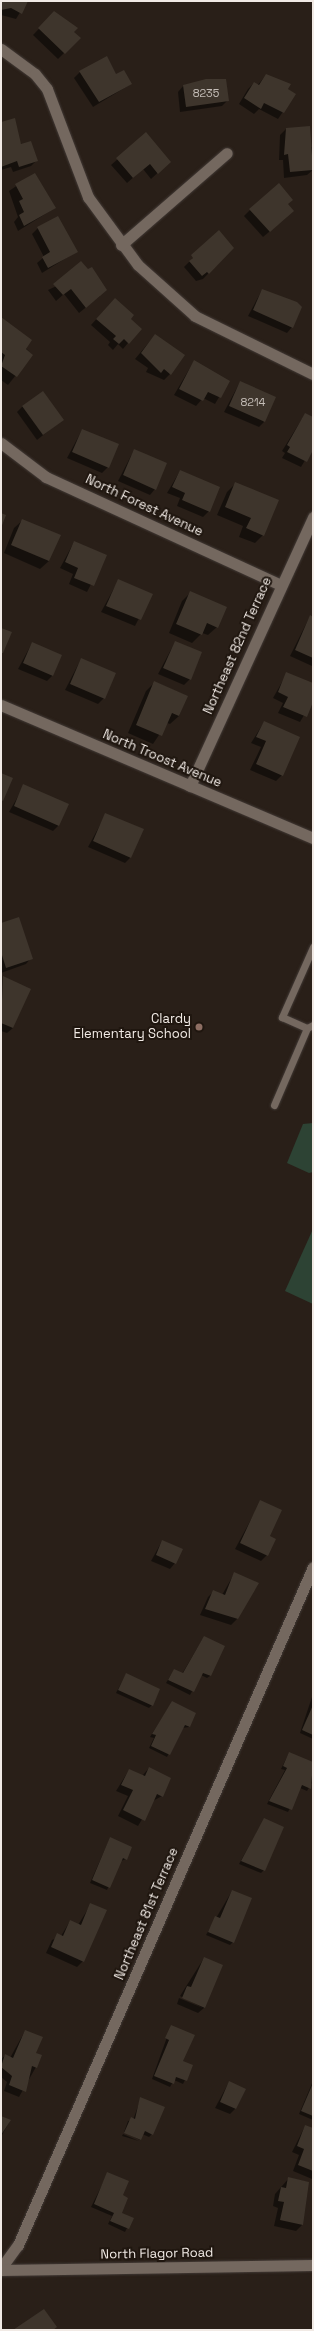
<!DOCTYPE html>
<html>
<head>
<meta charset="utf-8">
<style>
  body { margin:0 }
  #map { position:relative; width:314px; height:2331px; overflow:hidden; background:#291f18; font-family:"Space Grotesk",sans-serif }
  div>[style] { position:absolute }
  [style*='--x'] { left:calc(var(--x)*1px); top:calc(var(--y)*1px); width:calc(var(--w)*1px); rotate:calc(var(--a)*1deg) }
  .green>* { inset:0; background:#2d4334 }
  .shadow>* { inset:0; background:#0007 }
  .building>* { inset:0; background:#3e352c }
  .roads { filter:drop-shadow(0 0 1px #423a36) drop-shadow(0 0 1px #423a36) }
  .service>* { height:7px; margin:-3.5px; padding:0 3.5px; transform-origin:3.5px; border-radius:3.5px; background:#74685f }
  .minor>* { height:11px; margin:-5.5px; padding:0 5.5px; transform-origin:5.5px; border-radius:5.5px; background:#74685f }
  .tertiary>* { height:11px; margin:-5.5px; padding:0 5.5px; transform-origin:5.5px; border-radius:5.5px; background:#74685f }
  .dots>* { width:11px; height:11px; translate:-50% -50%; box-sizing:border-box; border:2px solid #1f160f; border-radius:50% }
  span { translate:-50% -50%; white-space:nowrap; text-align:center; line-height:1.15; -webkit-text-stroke:4px #1f160f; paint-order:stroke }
  .number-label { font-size:11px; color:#c4bdb7 }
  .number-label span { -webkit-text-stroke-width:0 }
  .street-label { font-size:13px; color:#f1eae5 }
  .poi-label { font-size:13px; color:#f1eae5 }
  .right { translate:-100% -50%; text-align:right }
  .frame { position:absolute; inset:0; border:2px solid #f1eae5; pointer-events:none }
</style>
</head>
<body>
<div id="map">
  <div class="green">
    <i style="clip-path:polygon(313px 1123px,313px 1172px,309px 1173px,287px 1163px,303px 1124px)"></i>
    <i style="clip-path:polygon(313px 1229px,313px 1304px,285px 1291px)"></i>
  </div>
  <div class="shadow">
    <i style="clip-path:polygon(1px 1px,27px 1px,16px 19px,1px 15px)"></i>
    <i style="clip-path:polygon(54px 13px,79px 38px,58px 59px,33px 35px)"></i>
    <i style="clip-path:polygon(80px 72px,116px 76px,131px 84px,93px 107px,74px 78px)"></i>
    <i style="clip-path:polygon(266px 75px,295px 94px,278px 119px,259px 109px,254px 114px,239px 104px,248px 89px,254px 83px,257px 86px)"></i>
    <i style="clip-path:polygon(225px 80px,228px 100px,222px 106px,180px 112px,178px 92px,184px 85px)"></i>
    <i style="clip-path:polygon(1px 123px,37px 160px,31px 166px,13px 172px,11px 167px,1px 170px)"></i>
    <i style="clip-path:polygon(286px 129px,313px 148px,313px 170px,307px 175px,284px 178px,283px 160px,279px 160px,280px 135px)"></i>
    <i style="clip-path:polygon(146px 134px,164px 167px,151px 179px,143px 169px,127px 183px,111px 165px)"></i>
    <i style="clip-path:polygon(34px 174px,55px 208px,18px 231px,14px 222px,18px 217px,9px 191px)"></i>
    <i style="clip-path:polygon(287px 205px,287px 217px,263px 237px,244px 216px,250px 210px)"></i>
    <i style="clip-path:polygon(38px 228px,76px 252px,42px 273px,37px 263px,44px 257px,32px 234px)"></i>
    <i style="clip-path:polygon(219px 232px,233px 248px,203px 279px,196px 281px,184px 267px)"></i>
    <i style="clip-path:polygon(88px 271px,100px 296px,79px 313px,64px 294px,56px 301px,48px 290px)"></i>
    <i style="clip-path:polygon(262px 290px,292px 327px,287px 333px,248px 316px)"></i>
    <i style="clip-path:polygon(109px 305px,130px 319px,128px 343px,123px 349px,118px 344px,113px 350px,108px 345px,110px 342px,91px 325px)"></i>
    <i style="clip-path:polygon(1px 320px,32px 355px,8px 385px,1px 380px)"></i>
    <i style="clip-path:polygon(155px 335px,170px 374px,164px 380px,146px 372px,148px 368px,135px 359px)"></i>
    <i style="clip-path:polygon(194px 361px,228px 382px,215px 404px,203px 398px,196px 406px,174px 395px)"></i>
    <i style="clip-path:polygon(240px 382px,264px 422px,259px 427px,224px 412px)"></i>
    <i style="clip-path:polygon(23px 406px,62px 420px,37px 440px,17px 412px)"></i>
    <i style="clip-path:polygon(305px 414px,313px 418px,313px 447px,301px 467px,282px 458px,285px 453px,282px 451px)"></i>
    <i style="clip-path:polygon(82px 430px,108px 467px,102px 473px,67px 458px)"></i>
    <i style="clip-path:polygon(134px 450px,155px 489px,150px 495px,118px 481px)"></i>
    <i style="clip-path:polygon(180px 471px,209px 511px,203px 517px,177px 506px,180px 498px,167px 493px)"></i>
    <i style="clip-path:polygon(236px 483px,263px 535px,255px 543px,239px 537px,243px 526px,217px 515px,227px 492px)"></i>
    <i style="clip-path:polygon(23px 520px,49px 561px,40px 569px,4px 553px,14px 528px)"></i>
    <i style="clip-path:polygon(74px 542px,106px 555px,87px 592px,69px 584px,73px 574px,60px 568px)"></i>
    <i style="clip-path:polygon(118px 581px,151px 595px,135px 626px,101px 612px)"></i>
    <i style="clip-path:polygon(191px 592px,217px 627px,208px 635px,202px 633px,192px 643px,169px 633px,182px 601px)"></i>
    <i style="clip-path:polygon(310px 616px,313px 618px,312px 666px,290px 656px)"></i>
    <i style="clip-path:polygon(175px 642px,190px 679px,184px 685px,158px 674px)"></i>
    <i style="clip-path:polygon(32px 643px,53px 675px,47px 681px,18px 669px)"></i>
    <i style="clip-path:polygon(81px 659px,104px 698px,98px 704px,65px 690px)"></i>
    <i style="clip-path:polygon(287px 673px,313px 684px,313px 700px,300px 722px,278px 713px,283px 703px,273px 698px)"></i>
    <i style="clip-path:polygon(155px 682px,187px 696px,179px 716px,170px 724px,167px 723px,153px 744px,128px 733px,146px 691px)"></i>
    <i style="clip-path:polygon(264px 722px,282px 775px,276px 781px,250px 770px,261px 747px,251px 743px)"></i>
    <i style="clip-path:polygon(24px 786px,59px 825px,53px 831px,9px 812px)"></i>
    <i style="clip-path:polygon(106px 814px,131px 857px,125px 863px,88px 847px)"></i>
    <i style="clip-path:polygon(1px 924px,31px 958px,26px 964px,1px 973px)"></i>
    <i style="clip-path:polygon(3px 977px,13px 1028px,7px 1033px,1px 1031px)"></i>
    <i style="clip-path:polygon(261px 1501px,269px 1536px,267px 1555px,261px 1561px,235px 1549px)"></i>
    <i style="clip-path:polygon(162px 1541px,175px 1563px,170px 1569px,151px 1561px)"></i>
    <i style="clip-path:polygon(234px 1574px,258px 1584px,237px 1619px,231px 1625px,200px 1615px,208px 1597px,214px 1591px,222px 1595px)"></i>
    <i style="clip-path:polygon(202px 1640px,224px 1646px,210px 1676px,207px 1678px,201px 1675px,190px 1695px,166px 1683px,174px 1670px,182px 1674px)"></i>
    <i style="clip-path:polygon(126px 1674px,152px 1705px,149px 1708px,116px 1693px)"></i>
    <i style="clip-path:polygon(313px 1694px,313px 1739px,300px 1733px)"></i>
    <i style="clip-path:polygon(172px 1702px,195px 1713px,189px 1727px,182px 1728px,167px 1757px,149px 1748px,154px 1738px,150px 1737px)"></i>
    <i style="clip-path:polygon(289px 1753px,313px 1763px,313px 1781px,307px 1791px,300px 1788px,288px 1812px,267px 1804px,285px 1770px,281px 1769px)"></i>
    <i style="clip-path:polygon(149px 1768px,162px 1796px,153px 1801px,138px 1826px,118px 1816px,128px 1796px,116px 1791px,129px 1770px,142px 1776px)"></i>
    <i style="clip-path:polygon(264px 1819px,264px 1870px,261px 1873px,239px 1864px)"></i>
    <i style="clip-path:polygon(110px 1838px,126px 1859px,121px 1861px,107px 1890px,90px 1883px)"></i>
    <i style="clip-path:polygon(232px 1891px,233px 1942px,230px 1945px,206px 1935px)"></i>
    <i style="clip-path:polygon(91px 1904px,83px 1961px,77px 1967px,46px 1953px,52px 1940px,61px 1936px,70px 1921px,78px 1925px)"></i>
    <i style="clip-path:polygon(204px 1958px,204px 2008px,198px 2013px,177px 2004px,179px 1998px,203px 2008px,180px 1996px)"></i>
    <i style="clip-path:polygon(171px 2026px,182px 2061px,192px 2066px,183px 2084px,174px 2080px,170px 2087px,152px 2079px)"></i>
    <i style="clip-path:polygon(25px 2031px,35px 2053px,36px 2067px,19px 2097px,4px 2091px,7px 2082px,1px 2077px,1px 2059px,5px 2056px,10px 2058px)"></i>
    <i style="clip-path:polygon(313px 2081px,313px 2120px,299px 2114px)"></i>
    <i style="clip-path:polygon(229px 2082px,236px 2108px,230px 2114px,215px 2108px)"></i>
    <i style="clip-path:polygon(141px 2098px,152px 2134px,149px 2137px,142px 2134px,140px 2140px,124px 2132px,128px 2121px,133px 2120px)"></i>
    <i style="clip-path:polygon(1px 2117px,10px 2121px,2px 2135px,1px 2135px)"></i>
    <i style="clip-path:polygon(305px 2126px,313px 2129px,312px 2179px,293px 2171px,299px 2155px,292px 2152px)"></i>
    <i style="clip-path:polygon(123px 2134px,139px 2141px,122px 2136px)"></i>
    <i style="clip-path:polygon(108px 2173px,121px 2196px,120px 2213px,132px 2218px,125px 2232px,108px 2224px,112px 2216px,91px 2207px)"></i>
    <i style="clip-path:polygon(289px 2178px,308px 2182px,302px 2225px,296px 2231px,274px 2226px,278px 2208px,273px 2206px,275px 2194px)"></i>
  </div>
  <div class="building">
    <i style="clip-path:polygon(1px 1px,28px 1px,22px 14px,11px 8px,1px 10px)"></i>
    <i style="clip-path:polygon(54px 11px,78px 28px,74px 32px,81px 38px,65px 54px,38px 28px)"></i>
    <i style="clip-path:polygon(107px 56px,116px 74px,124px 70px,132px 84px,99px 102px,79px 71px)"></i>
    <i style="clip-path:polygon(266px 74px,291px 84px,288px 89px,296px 94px,284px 113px,264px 103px,261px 109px,244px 98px,254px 82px,259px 85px)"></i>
    <i style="clip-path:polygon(206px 79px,226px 79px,229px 101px,186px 107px,183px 85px)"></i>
    <i style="clip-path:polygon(15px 118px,21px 144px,31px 141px,38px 161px,19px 167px,17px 161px,1px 167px,1px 122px)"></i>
    <i style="clip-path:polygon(310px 126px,313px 170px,290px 172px,288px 154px,284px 155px,286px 128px)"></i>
    <i style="clip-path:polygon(146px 132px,171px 162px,158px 174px,150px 164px,133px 178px,116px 158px)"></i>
    <i style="clip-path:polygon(35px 173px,56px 208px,24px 226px,19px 215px,24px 212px,19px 201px,23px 199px,15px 184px)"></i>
    <i style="clip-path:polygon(279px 183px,293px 200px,288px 204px,294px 211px,270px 232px,249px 209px)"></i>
    <i style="clip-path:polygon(58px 216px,78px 252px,48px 268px,42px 257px,50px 252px,37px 227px)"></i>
    <i style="clip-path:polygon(219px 230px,234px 248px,209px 274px,207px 272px,202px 276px,189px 261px,193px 258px,191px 255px)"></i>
    <i style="clip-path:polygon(81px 261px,88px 269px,92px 267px,107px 290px,86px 308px,71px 289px,63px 295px,53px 284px)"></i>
    <i style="clip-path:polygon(262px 289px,297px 302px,302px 307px,293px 328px,253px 310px)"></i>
    <i style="clip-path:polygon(115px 298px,134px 315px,131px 319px,142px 329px,129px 344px,124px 339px,119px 344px,113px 339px,116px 336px,96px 319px)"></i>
    <i style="clip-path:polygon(1px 317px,32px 340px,26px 349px,33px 355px,17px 377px,1px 366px,5px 355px,1px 352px)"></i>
    <i style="clip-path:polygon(155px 334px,185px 355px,171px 375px,164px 369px,161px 373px,141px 353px)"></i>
    <i style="clip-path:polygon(194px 360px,230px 381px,221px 398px,208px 392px,203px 401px,179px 389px)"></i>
    <i style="clip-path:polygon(240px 381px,276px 397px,265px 422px,229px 406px)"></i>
    <i style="clip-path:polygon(43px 391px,64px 420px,43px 435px,22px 406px)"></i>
    <i style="clip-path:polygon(305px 413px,313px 417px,313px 450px,307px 462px,287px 452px,290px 447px,287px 445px)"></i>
    <i style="clip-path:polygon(82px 429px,119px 444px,109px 468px,72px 452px)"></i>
    <i style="clip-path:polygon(134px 449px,167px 463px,156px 490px,123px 475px)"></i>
    <i style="clip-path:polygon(180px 470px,220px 487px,210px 512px,182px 500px,185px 493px,172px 487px)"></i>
    <i style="clip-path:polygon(235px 482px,279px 500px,264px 536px,246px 528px,251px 518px,225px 507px)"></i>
    <i style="clip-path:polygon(1px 513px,6px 515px,1px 528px)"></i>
    <i style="clip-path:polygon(22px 519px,61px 535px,49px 561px,11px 545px)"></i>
    <i style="clip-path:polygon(74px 541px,107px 555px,94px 586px,74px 578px,78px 568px,65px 562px)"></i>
    <i style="clip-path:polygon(118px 579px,153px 594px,141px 620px,106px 606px)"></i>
    <i style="clip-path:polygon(190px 591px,227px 607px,218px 628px,207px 623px,202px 635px,176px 624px)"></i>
    <i style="clip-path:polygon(310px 615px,313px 617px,313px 658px,295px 650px)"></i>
    <i style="clip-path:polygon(1px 628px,12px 632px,3px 653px,1px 653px)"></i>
    <i style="clip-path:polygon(175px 641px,202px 652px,191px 680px,163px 668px)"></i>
    <i style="clip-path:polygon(32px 642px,62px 655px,53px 676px,23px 663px)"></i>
    <i style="clip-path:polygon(81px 658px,116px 673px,105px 699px,70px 684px)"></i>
    <i style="clip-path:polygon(286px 672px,313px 683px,313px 702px,307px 717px,283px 707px,288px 697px,278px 692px)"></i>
    <i style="clip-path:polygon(154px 681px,188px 696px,179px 716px,172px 713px,162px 736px,136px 725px)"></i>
    <i style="clip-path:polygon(264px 721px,300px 737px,283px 776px,256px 764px,266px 741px,256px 737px)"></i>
    <i style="clip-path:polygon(1px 773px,13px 778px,3px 801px,1px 800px)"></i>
    <i style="clip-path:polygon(23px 784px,69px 804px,59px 826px,14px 806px)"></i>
    <i style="clip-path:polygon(105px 813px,144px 829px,131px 858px,93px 841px)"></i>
    <i style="clip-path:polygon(19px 917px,33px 959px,6px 968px,1px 952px,1px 923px)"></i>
    <i style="clip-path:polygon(3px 976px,31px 989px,13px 1028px,1px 1023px)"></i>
    <i style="clip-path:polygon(260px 1500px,282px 1510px,270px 1536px,276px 1539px,268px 1556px,240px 1543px)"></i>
    <i style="clip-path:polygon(162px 1540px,183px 1549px,176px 1564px,156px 1555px)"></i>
    <i style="clip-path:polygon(234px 1572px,259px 1583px,238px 1619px,205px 1609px,213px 1590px,225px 1595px)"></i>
    <i style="clip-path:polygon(204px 1636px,225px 1646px,211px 1676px,203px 1673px,194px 1692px,168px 1680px,174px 1669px,183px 1673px)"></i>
    <i style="clip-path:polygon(126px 1673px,160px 1689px,153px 1706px,118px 1690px)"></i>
    <i style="clip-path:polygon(172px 1701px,196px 1713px,190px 1727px,185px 1725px,170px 1755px,151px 1746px,156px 1735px,152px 1734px)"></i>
    <i style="clip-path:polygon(313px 1705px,313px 1735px,302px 1730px)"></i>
    <i style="clip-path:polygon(289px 1752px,313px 1762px,311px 1789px,302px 1785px,292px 1810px,269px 1801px,287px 1768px,283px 1766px)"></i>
    <i style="clip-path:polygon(149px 1767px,171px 1778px,163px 1797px,157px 1794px,145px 1821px,123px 1810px,133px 1790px,121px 1785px,129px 1769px,145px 1776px)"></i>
    <i style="clip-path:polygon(264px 1818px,284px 1827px,265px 1871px,241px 1861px)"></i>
    <i style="clip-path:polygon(110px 1837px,132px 1847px,127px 1860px,123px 1858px,110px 1888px,92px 1880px)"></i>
    <i style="clip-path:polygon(232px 1890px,252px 1898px,234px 1943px,208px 1932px,215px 1916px,220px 1918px)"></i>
    <i style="clip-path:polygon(90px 1903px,107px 1910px,84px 1962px,51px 1947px,57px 1933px,63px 1936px,70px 1920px,81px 1925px)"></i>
    <i style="clip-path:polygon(204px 1957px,223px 1965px,205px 2008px,182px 1998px,187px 1986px,191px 1987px)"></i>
    <i style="clip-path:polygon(171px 2025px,195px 2035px,183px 2061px,193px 2065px,187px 2081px,176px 2077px,174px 2084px,154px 2076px,169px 2040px,165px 2038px)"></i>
    <i style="clip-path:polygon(25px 2030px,43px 2037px,36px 2053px,42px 2055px,37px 2068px,32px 2066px,26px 2092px,9px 2085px,12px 2076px,1px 2067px,5px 2054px,13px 2058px)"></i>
    <i style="clip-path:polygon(229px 2081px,246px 2089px,236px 2109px,220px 2102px)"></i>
    <i style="clip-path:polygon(313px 2083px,313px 2116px,301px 2111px)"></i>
    <i style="clip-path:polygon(140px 2097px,165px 2107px,153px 2135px,145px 2131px,141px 2140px,124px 2133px,131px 2117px,135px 2119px)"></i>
    <i style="clip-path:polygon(1px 2116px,11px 2120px,1px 2135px)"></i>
    <i style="clip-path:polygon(305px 2125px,313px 2128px,313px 2171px,298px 2165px,304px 2149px,297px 2146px)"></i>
    <i style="clip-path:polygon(107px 2172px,129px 2181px,123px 2195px,128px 2198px,122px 2213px,134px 2218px,129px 2229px,110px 2221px,114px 2213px,94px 2204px)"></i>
    <i style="clip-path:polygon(288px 2177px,309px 2182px,303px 2225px,280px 2220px,284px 2202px,278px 2201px,281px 2187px,286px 2188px)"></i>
    <i style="clip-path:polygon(44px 2309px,57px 2327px,53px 2330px,13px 2330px)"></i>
  </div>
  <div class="roads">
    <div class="service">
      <i style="--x:313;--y:947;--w:77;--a:113.9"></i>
      <i style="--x:282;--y:1017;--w:27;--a:24"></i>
      <i style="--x:307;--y:1028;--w:7;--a:-27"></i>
      <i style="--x:274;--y:1105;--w:84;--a:-66.8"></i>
    </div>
    <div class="minor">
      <i style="--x:1;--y:49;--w:42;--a:36.3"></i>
      <i style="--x:35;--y:74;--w:19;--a:51"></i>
      <i style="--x:47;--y:89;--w:116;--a:69.2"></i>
      <i style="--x:88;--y:197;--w:84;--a:53.7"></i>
      <i style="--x:138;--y:265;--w:76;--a:41.8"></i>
      <i style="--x:195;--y:316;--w:131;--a:26.2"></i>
      <i style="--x:121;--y:245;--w:140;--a:-41"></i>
      <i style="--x:1;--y:443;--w:56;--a:37.1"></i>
      <i style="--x:46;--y:477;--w:259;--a:24.7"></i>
      <i style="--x:190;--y:786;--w:296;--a:-65.4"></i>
      <i style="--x:1;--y:2268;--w:29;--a:-54"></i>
      <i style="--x:18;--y:2245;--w:739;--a:-66.49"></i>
      <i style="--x:1;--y:2270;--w:312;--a:-0.9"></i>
    </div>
    <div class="tertiary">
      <i style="--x:1;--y:705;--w:339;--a:23.1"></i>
    </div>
  </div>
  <div class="dots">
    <i style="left:199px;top:1027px;background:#8d6e63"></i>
  </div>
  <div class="number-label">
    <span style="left:206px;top:93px">8235</span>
    <span style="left:253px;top:402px">8214</span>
  </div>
  <div class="street-label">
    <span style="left:144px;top:506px;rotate:25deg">North Forest Avenue</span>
    <span style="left:238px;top:646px;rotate:-66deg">Northeast 82nd Terrace</span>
    <span style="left:162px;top:759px;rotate:23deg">North Troost Avenue</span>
    <span style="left:147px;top:1914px;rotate:-67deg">Northeast 81st Terrace</span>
    <span style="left:157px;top:2254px;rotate:-1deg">North Flagor Road</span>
  </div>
  <div class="poi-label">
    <span class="right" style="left:191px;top:1027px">Clardy<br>Elementary School</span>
  </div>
  <div class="frame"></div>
</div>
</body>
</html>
